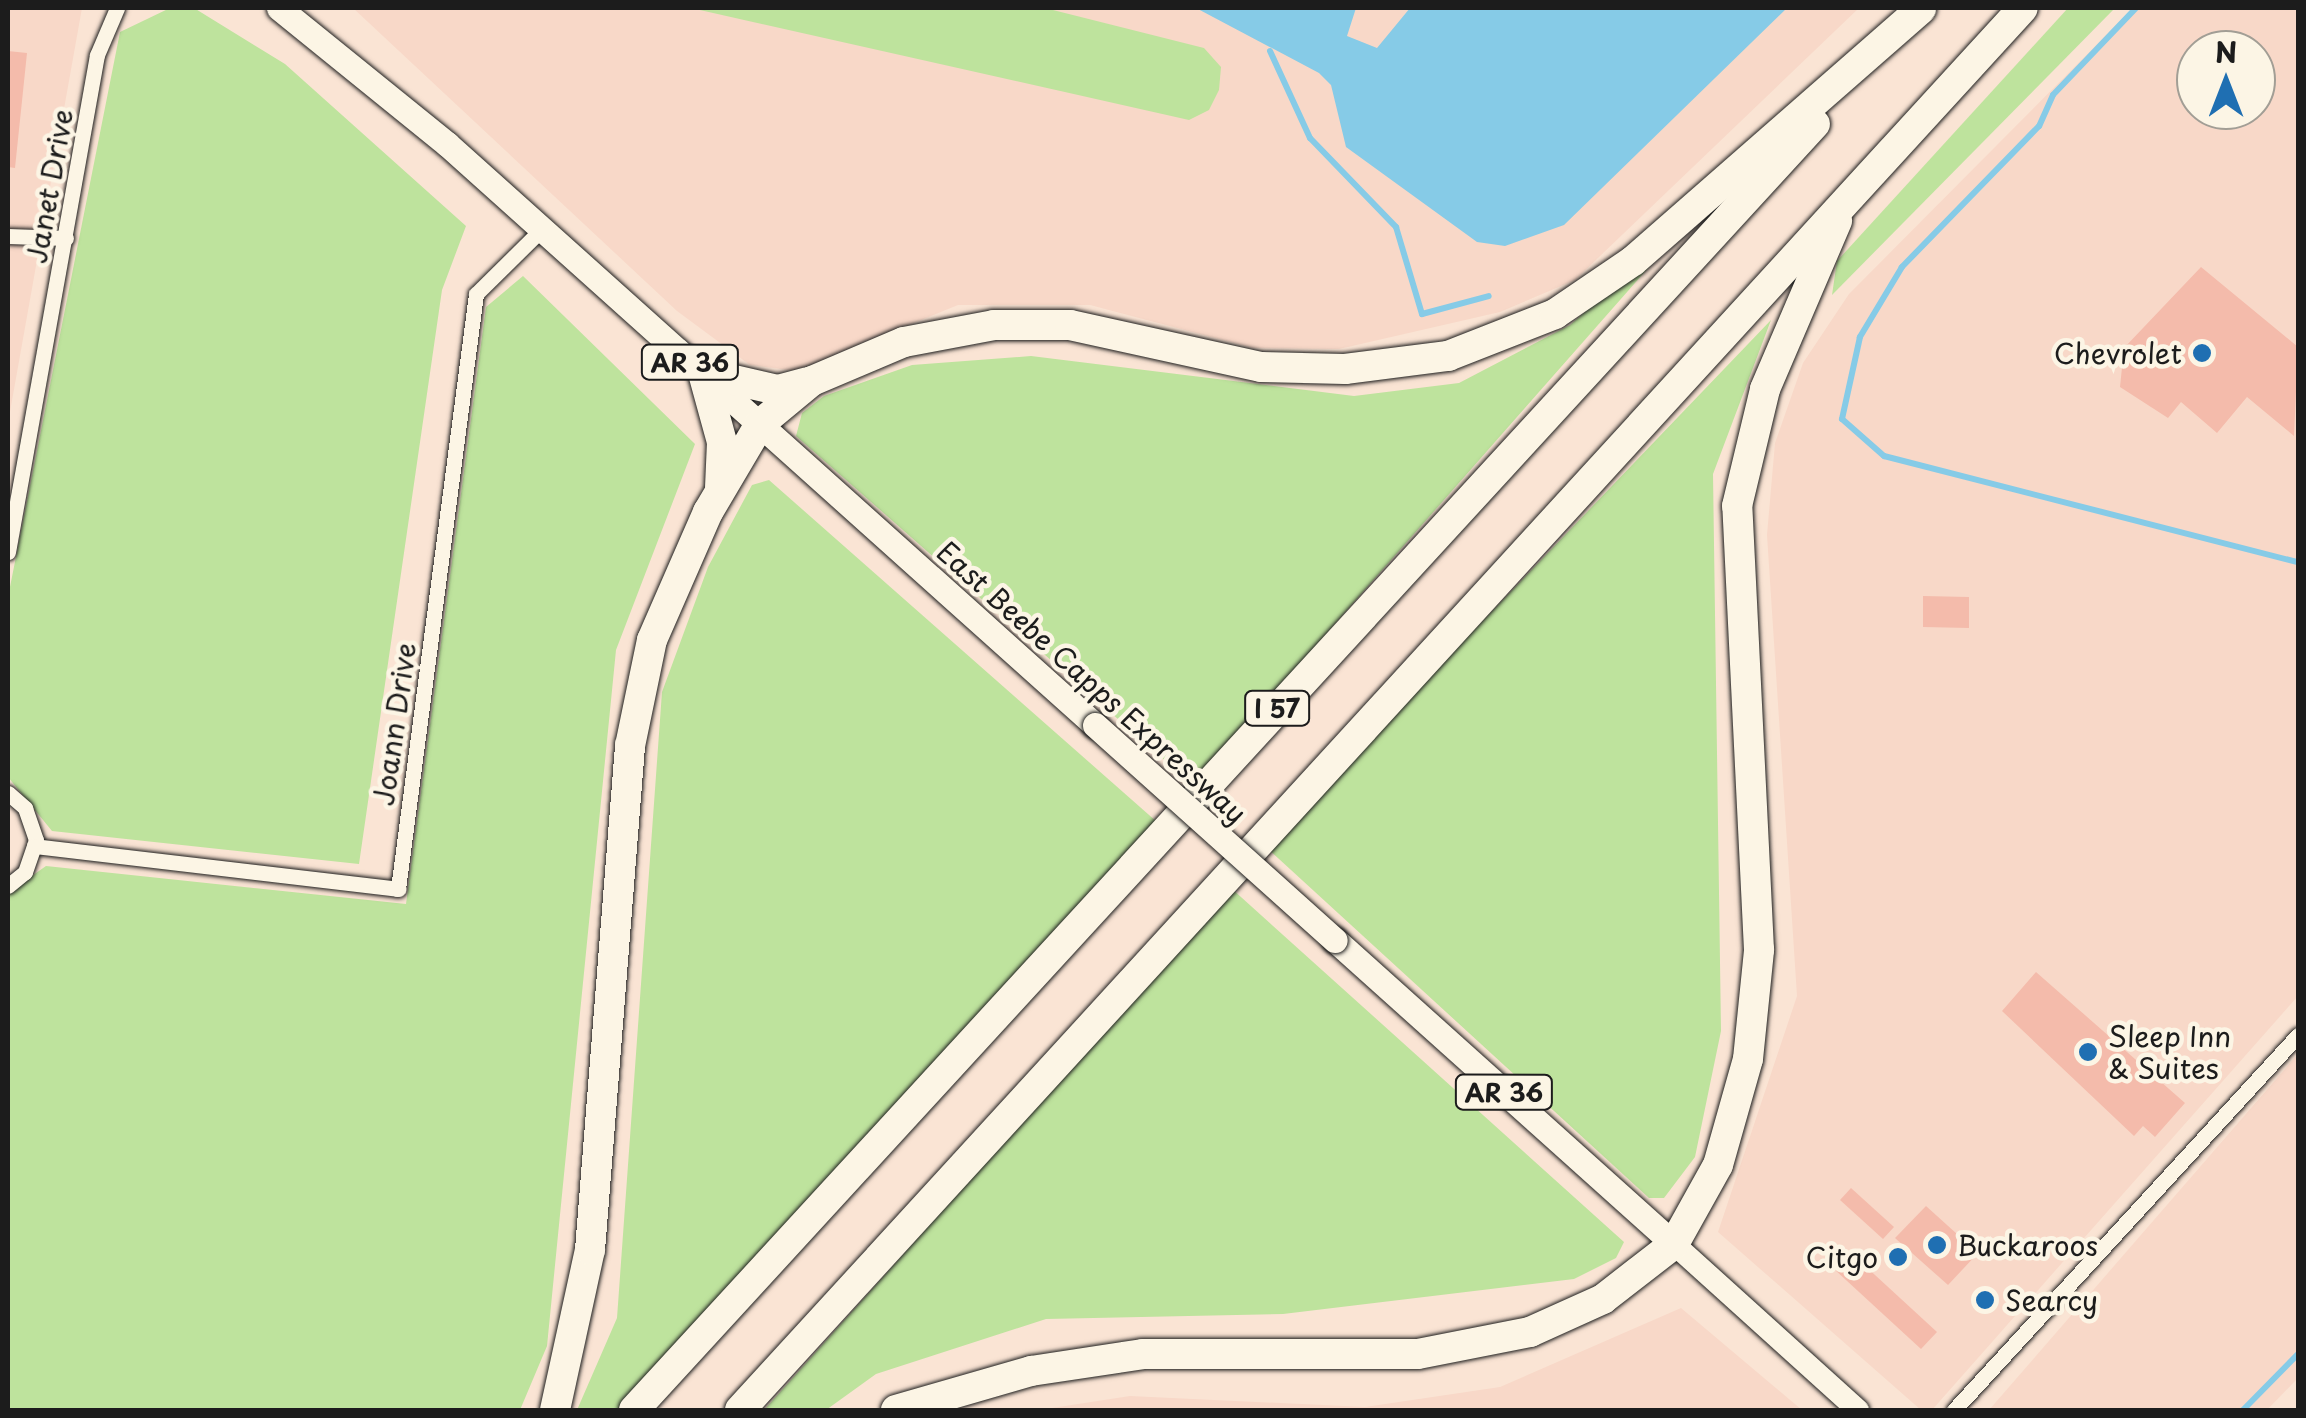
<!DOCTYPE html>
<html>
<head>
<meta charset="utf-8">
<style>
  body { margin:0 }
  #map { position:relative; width:2306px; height:1418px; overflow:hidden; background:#fae4d4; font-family:"Playpen Sans",sans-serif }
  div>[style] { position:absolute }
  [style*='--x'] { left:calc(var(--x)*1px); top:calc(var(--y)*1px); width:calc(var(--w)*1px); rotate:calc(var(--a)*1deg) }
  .built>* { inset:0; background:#f8d8c8 }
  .green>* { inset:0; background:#bee39d }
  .water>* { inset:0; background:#86cbe7 }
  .stream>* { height:6px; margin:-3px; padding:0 3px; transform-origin:3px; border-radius:3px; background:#86cbe7 }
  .building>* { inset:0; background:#f4bbab }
  .roads { filter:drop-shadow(0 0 2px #1c1c1c) drop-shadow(0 0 2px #1c1c1c) }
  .street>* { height:15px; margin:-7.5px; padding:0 7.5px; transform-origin:7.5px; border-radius:7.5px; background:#fcf5e5 }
  .secondary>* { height:22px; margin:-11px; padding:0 11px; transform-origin:11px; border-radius:11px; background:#fcf5e5 }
  .primary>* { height:25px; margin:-12.5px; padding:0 12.5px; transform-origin:12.5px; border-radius:12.5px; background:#fcf5e5 }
  .highway>* { height:30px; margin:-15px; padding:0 15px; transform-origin:15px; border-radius:15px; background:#fcf5e5 }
  .bridges { filter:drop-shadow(0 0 2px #1c1c1c) drop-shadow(0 0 2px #1c1c1c) }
  .primary-bridge>* { height:25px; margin:-12.5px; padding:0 12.5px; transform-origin:12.5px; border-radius:12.5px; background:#fcf5e5 }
  .dots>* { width:28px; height:28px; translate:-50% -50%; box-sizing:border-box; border:5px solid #fcf5e5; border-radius:50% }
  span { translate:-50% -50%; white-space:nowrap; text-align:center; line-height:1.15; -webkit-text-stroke:9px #fcf5e5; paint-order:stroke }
  .shield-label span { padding:2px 8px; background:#fcf5e5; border:2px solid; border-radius:8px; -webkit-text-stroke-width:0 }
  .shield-label { font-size:25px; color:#1c1c1c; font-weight:700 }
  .street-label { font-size:28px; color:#1c1c1c }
  .poi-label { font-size:28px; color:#1c1c1c }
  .right { translate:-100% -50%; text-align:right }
  .left { translate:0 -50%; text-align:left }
  .frame { position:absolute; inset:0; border:10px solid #1c1c1c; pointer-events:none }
  .north { position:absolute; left:2176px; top:30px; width:100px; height:100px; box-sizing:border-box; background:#fcf5e5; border:2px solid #a29e95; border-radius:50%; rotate:0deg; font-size:28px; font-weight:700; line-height:40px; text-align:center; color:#1c1c1c }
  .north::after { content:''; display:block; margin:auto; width:35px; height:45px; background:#1f6fb2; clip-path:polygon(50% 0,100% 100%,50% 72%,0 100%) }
</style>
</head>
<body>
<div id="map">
  <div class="built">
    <i style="clip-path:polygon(8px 8px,82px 8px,8px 423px)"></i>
    <i style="clip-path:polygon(353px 8px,1859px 8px,1575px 280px,1500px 312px,1339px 349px,1253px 348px,1090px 305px,958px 305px,796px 371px,750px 365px,677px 311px)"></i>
    <i style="clip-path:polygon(evenodd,2133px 8px,2298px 8px,2298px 996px,1932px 1410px,1921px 1410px,1718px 1232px,1797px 996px,1767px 535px,1775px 443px,1803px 363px,1849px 294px,2133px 8px,2196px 50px,2256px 50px,2256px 110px,2196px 110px,2196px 50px)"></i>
    <i style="clip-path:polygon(2298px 1054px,2298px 1378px,2267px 1410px,1989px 1410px)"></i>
    <i style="clip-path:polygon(1681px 1308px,1802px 1410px,1039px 1410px,1130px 1396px,1365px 1407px,1500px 1387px)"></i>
  </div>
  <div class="green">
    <i style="clip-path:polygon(170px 8px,194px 8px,285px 64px,466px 226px,442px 290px,359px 864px,52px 831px,8px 777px,8px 597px,120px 32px)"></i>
    <i style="clip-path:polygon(691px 8px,1045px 8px,1204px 48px,1221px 67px,1219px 90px,1209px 110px,1189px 120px)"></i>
    <i style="clip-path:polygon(2068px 8px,2115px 8px,1832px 295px,1837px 261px)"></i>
    <i style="clip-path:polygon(1694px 216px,1193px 785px,796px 436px,802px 413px,824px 396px,912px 365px,1031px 356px,1354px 396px,1459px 383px,1570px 325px)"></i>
    <i style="clip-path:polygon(523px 276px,695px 444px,616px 650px,547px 1346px,520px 1410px,8px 1410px,8px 893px,46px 866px,406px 904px,486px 307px)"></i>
    <i style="clip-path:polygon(1771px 320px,1713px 474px,1721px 1031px,1695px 1157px,1664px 1198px,1649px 1198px,1266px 847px)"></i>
    <i style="clip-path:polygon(769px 480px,1157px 822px,618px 1410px,577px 1410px,617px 1318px,662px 692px,708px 567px,752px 485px)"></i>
    <i style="clip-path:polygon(1231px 888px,1624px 1242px,1616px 1258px,1574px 1279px,1283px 1314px,1046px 1319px,876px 1374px,826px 1410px,764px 1410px)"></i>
  </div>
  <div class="water">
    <i style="clip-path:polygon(1196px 8px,1356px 8px,1347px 36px,1377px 48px,1410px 8px,1787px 8px,1564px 225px,1505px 246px,1477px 242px,1346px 147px,1331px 85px,1319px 73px)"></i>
  </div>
  <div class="stream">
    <i style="--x:2136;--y:8;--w:120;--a:133.7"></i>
    <i style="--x:2053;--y:95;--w:34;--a:114"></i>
    <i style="--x:2039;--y:126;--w:197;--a:134.2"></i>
    <i style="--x:1902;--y:267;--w:82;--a:121"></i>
    <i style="--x:1860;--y:337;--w:84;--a:102.4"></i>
    <i style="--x:1842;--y:419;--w:56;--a:41.4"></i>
    <i style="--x:1884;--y:456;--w:427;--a:14.4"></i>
    <i style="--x:1270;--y:51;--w:96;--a:65.3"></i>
    <i style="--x:1310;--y:138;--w:124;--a:46"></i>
    <i style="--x:1396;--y:227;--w:91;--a:73.4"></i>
    <i style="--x:1422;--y:314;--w:69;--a:-15"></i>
    <i style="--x:2243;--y:1410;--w:78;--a:-45.5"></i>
  </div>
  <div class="building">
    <i style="clip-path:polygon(8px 51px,27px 53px,15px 168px,8px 167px)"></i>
    <i style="clip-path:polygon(2201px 267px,2298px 347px,2294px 436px,2247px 397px,2217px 433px,2181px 402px,2168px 418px,2120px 387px,2124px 348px)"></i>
    <i style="clip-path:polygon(1923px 596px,1969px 597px,1969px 628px,1923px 627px)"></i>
    <i style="clip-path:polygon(2036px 972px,2185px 1103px,2155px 1137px,2143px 1126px,2134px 1136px,2002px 1011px)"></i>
    <i style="clip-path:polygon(1851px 1188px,1894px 1227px,1883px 1239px,1840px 1200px)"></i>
    <i style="clip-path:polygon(1926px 1206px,1978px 1253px,1948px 1285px,1895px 1238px)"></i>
    <i style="clip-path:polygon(1850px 1252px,1937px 1332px,1921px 1349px,1834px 1269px)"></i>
  </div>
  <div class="roads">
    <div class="street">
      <i style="--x:8;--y:236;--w:58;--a:2"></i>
      <i style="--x:8;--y:552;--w:505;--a:-79.85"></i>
      <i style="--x:97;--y:55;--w:51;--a:-66.9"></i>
      <i style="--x:8;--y:793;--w:23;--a:41"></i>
      <i style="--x:25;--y:808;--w:34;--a:71"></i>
      <i style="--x:36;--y:840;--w:34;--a:109"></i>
      <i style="--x:25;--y:872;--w:22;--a:141"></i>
      <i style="--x:34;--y:846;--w:367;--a:6.7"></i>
      <i style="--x:398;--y:889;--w:600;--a:-82.53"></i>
      <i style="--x:476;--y:294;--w:93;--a:-44.6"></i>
      <i style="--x:1954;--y:1410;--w:509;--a:-47.47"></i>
    </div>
    <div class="secondary">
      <i style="--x:1674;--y:1244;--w:248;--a:42.1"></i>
    </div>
    <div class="primary">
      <i style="--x:279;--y:8;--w:216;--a:39"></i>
      <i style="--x:447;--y:144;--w:870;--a:41.88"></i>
      <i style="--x:1335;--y:940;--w:455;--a:41.9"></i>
    </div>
    <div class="highway">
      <i style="--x:703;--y:373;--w:72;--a:74.6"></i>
      <i style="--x:722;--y:442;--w:45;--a:92.5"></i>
      <i style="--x:703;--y:373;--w:77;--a:12.8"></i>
      <i style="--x:778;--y:390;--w:30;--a:-15"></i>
      <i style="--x:555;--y:1410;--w:164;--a:-77.7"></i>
      <i style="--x:590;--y:1250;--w:506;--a:-85.46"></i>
      <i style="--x:630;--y:746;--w:108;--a:-78.3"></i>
      <i style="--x:652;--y:640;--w:140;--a:-66.4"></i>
      <i style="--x:708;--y:512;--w:102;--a:-59.4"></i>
      <i style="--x:760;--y:424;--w:67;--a:-39.6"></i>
      <i style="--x:812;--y:381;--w:100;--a:-23"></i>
      <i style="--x:904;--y:342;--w:92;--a:-10.7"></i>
      <i style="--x:994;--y:325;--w:76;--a:0"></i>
      <i style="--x:1070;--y:325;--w:196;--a:12.4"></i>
      <i style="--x:1261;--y:367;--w:84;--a:1.4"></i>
      <i style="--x:1345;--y:369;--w:104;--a:-7.2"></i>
      <i style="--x:1448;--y:356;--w:115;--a:-21.4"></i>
      <i style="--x:1555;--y:314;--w:94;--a:-34.2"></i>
      <i style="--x:1633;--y:261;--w:383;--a:-41.2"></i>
      <i style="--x:634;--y:1410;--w:1746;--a:-47.44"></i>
      <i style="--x:740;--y:1410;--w:1900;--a:-47.54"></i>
      <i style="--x:896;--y:1410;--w:141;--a:-16.1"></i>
      <i style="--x:1031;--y:1371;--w:113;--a:-8.6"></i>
      <i style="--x:1143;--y:1354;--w:275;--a:0"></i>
      <i style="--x:1418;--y:1354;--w:114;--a:-11.1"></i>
      <i style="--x:1530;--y:1332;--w:80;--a:-24.3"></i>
      <i style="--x:1603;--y:1299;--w:90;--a:-37.8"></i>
      <i style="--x:1674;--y:1244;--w:90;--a:-60.9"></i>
      <i style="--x:1718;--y:1165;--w:110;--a:-74.2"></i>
      <i style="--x:1748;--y:1059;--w:110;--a:-84.2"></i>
      <i style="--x:1759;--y:950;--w:445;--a:-92.8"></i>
      <i style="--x:1737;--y:506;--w:120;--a:-76.5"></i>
      <i style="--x:1765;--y:389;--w:183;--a:-66.8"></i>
    </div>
  </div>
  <div class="bridges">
    <div class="primary-bridge">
      <i style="--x:1095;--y:725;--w:322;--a:41.9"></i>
    </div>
  </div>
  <div class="dots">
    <i style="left:2202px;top:353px;background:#1f6fb2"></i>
    <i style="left:2088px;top:1052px;background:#1f6fb2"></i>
    <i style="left:1937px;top:1245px;background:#1f6fb2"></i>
    <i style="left:1898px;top:1257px;background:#1f6fb2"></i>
    <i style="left:1985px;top:1300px;background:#1f6fb2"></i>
  </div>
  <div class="shield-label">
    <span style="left:690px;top:362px">AR 36</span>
    <span style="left:1277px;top:708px">I 57</span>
    <span style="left:1504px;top:1092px">AR 36</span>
  </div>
  <div class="street-label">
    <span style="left:49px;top:186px;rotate:-80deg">Janet Drive</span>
    <span style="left:1092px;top:682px;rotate:42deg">East Beebe Capps Expressway</span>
    <span style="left:394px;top:724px;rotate:-82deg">Joann Drive</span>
  </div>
  <div class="poi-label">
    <span class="right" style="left:2182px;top:353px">Chevrolet</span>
    <span class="left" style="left:2108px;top:1052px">Sleep Inn<br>&amp; Suites</span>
    <span class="left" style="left:1957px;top:1245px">Buckaroos</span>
    <span class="right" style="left:1878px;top:1257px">Citgo</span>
    <span class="left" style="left:2005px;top:1300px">Searcy</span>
  </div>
  <div class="frame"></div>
  <div class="north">N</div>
</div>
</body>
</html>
